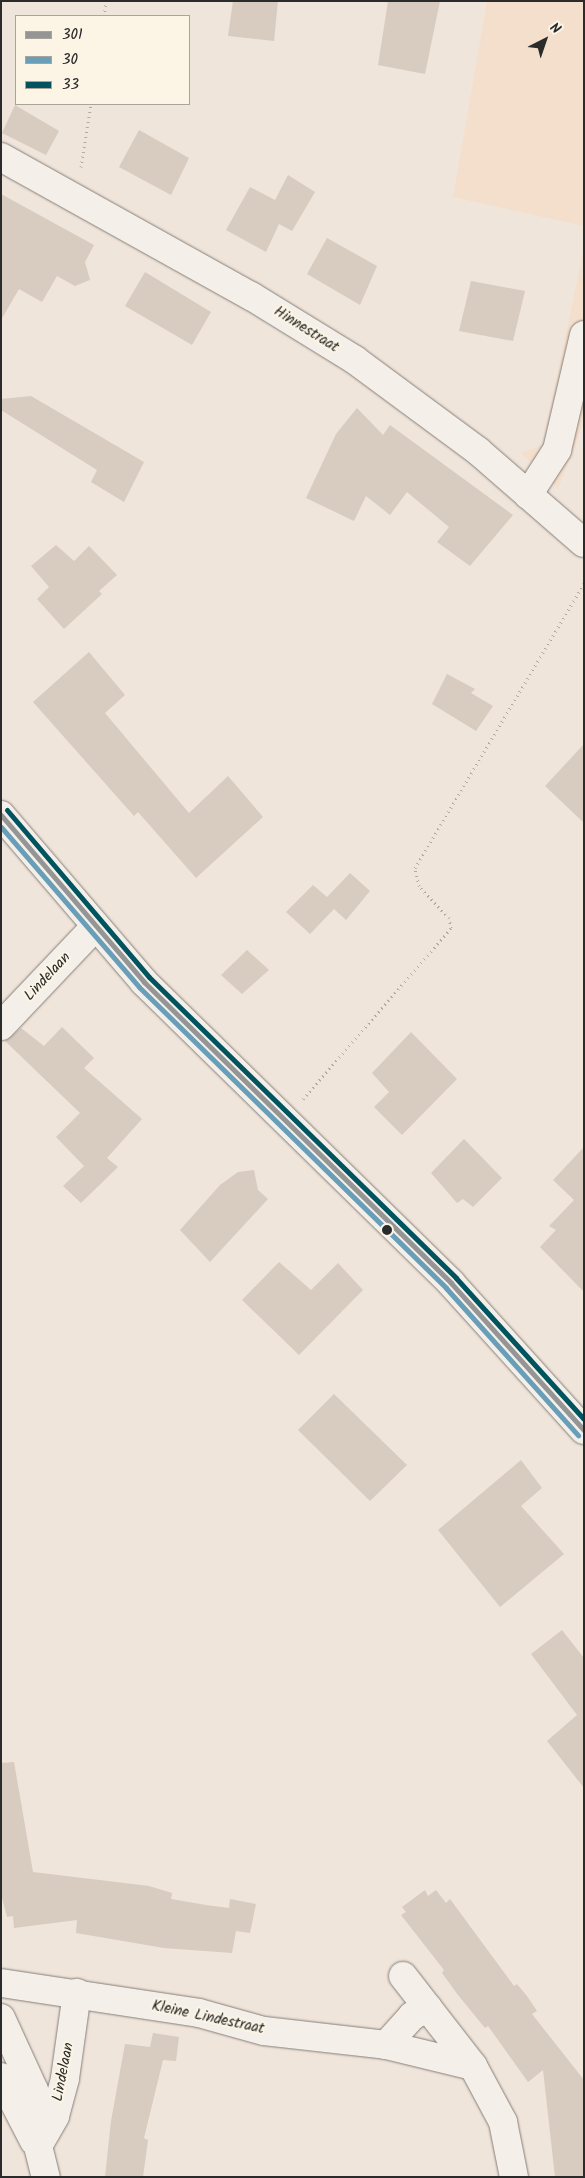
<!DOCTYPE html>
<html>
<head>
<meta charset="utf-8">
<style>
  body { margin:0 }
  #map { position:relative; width:585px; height:2178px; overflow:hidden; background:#f0e5da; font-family:Kalam,sans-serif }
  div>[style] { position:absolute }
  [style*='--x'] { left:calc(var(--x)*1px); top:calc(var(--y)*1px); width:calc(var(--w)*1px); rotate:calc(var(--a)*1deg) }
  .built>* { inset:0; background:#f4dfcd }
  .building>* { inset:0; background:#d8cbc0 }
  .path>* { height:3px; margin-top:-1.5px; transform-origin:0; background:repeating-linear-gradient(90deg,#afaca8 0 1px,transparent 0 5px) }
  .roads { filter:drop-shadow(0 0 1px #847f7a) drop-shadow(0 0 1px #847f7a) }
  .minor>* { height:28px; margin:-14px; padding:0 14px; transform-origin:14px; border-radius:14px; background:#f4f0e9 }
  .major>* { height:28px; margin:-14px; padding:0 14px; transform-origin:14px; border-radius:14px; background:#f4f0e9 }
  .bus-1>* { height:5px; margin:-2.5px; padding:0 2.5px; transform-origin:2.5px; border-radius:2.5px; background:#959595 }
  .bus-2>* { height:5px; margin:-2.5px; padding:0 2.5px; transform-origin:2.5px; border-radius:2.5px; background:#699eb8 }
  .bus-3>* { height:5px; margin:-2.5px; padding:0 2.5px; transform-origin:2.5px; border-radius:2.5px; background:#005460 }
  .dots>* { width:14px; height:14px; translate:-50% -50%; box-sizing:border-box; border:2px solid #fcf5e5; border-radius:50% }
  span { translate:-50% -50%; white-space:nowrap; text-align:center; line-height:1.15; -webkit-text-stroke:4px #fcf5e5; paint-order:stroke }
  .street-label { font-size:15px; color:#2b2b2b }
  .frame { position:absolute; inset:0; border:2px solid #2b2b2b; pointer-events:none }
  .legend { position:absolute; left:15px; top:15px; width:175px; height:90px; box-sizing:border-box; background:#fcf5e5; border:1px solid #a8a49b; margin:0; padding:6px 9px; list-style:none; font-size:15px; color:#2b2b2b }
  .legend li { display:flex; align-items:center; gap:10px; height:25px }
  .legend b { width:25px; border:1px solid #a8a49b }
  .north { position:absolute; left:520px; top:15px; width:50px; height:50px; -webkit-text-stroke:4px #fcf5e5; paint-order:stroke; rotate:41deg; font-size:14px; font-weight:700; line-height:20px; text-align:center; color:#2b2b2b }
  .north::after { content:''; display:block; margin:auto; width:18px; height:22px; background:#2b2b2b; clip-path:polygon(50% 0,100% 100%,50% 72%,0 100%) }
</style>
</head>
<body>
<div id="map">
  <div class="built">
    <i style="clip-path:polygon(487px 1px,584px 1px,584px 226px,453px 197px)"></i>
    <i style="clip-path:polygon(584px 248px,584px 422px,558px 489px,521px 453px,543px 445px)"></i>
  </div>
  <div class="building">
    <i style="clip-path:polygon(233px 1px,278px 1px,274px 41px,228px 36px)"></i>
    <i style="clip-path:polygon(388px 1px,440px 1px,425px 74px,378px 65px)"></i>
    <i style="clip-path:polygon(15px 105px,59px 131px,46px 155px,2px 133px)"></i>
    <i style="clip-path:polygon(139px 130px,189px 158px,171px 195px,119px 167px)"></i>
    <i style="clip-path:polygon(288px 175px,315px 192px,292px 231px,279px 224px,266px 252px,226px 230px,250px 187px,275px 200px)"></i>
    <i style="clip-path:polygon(1px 194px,94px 245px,85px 262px,90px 280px,75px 286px,57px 276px,42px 302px,19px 289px,1px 320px)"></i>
    <i style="clip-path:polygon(327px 238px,377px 266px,360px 305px,307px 274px)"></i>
    <i style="clip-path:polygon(145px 272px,211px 312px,192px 345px,125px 306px)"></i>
    <i style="clip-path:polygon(471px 281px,525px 291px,513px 341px,459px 331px)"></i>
    <i style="clip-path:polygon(31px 396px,144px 462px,124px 502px,91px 482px,97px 470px,1px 410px,1px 399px)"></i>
    <i style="clip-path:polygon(357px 408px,383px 435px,390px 425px,513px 515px,470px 566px,437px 542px,449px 527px,407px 492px,390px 515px,366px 496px,354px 521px,306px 498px,336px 434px)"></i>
    <i style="clip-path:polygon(56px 545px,74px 561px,89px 546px,117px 575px,99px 591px,102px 594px,64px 629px,37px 599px,49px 587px,31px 566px)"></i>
    <i style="clip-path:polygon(89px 652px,125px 695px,105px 713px,189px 813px,228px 776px,263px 817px,196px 878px,138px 812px,134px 816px,33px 702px)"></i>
    <i style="clip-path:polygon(447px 674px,475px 689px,471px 693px,493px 706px,476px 731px,432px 704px)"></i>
    <i style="clip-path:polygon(584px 744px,584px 823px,545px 786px)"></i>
    <i style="clip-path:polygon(350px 873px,370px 891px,346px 920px,334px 909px,310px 934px,286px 912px,313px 885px,327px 897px)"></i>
    <i style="clip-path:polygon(247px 950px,269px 970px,242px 994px,221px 975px)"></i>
    <i style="clip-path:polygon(62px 1027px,94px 1058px,84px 1068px,142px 1119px,107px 1158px,118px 1167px,81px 1203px,63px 1186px,84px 1166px,56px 1137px,80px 1113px,5px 1041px,21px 1028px,44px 1046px)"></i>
    <i style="clip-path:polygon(411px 1032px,457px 1079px,402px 1135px,374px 1107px,389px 1092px,372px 1073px)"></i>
    <i style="clip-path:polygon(464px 1139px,502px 1178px,473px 1207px,463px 1199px,457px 1203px,431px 1173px)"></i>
    <i style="clip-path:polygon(584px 1147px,584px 1292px,540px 1247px,556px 1230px,549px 1226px,574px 1200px,553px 1180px)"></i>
    <i style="clip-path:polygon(254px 1170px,258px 1190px,268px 1199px,210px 1262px,180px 1230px,220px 1185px,238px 1172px)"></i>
    <i style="clip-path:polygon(279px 1262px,311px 1290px,338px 1263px,363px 1290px,299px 1355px,242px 1300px)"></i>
    <i style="clip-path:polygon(334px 1394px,407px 1465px,370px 1501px,298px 1430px)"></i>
    <i style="clip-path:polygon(521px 1460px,542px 1488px,521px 1506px,564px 1554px,500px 1607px,438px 1530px)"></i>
    <i style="clip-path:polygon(562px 1630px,584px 1658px,584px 1788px,547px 1741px,577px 1715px,531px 1654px)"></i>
    <i style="clip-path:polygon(14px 1762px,33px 1872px,149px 1886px,172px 1893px,171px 1899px,206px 1905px,229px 1908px,230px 1899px,256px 1904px,250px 1933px,236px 1931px,232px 1953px,164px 1948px,76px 1933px,77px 1920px,14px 1928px,13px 1916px,7px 1917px,1px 1894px,1px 1763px)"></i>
    <i style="clip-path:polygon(425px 1890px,428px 1896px,436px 1890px,446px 1903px,450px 1899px,514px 1986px,517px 1984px,527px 1996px,537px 2011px,532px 2014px,584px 2080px,584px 2177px,555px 2177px,543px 2070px,528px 2082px,488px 2026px,485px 2028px,458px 1995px,442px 1973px,444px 1970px,401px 1915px,406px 1912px,402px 1907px)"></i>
    <i style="clip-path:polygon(153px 2033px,179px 2037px,176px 2061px,163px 2060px,144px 2138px,148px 2140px,143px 2177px,105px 2177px,111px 2121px,125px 2044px,150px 2047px)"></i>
  </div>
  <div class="path">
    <i style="--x:104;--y:16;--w:15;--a:-82"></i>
    <i style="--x:81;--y:167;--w:64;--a:-81"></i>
    <i style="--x:303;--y:1099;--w:226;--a:-49.1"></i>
    <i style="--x:451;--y:928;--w:10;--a:-101"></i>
    <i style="--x:449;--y:918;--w:44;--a:-133.2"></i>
    <i style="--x:419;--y:886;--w:18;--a:-103"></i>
    <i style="--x:415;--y:868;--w:331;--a:-59.3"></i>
  </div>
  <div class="roads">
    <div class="minor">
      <i style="--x:1;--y:157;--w:286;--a:29.1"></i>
      <i style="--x:251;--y:296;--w:122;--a:31.6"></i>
      <i style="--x:355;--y:360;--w:153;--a:36.5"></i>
      <i style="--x:478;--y:451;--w:140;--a:41"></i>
      <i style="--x:528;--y:495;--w:54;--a:-57.2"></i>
      <i style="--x:557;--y:450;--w:118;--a:-76.8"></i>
      <i style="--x:1;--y:1026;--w:137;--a:-46.5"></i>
      <i style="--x:403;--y:1976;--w:114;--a:52.1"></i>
      <i style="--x:1;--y:1983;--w:200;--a:8.6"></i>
      <i style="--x:199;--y:2013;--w:67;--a:15.5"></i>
      <i style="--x:264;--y:2031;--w:123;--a:6.5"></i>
      <i style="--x:386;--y:2045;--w:89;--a:13.6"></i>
      <i style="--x:473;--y:2066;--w:64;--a:61.8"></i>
      <i style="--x:503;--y:2122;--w:56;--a:78.7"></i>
      <i style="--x:1;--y:2018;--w:79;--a:65.4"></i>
      <i style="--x:34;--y:2090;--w:56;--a:85.9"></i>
      <i style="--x:38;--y:2146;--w:32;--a:76"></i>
      <i style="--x:386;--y:2045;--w:39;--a:-48"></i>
      <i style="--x:412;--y:2016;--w:18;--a:-27"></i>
      <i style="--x:1;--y:2077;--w:72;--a:62.7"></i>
      <i style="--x:38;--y:2146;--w:34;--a:-60"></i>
      <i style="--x:55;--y:2116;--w:39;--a:-75"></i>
      <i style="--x:65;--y:2078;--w:86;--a:-82"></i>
    </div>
    <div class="major">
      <i style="--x:1;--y:815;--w:220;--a:49.4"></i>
      <i style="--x:144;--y:982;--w:430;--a:44.4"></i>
      <i style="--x:451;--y:1283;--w:198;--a:47.9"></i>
    </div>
  </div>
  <div class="bus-1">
    <i style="--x:1;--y:815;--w:220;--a:49.4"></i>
    <i style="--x:144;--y:982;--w:430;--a:44.4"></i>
    <i style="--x:451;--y:1283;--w:198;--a:47.9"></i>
  </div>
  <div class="bus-2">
    <i style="--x:1;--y:827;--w:211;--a:49.2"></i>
    <i style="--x:139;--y:987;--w:430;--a:44.4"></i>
    <i style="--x:446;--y:1288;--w:198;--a:48.1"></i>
  </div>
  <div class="bus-3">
    <i style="--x:7;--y:810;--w:219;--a:49.6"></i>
    <i style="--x:149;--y:977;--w:430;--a:44.4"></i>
    <i style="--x:456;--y:1278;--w:190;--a:47.8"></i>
  </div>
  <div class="dots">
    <i style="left:387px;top:1230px;background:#2b2b2b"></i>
  </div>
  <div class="street-label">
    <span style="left:306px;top:330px;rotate:32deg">Hinnestraat</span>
    <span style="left:48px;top:977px;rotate:-47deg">Lindelaan</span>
    <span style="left:208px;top:2018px;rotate:12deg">Kleine Lindestraat</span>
    <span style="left:64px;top:2072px;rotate:-79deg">Lindelaan</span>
  </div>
  <div class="frame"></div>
  <ul class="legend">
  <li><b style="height:6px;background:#959595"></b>301</li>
  <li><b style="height:6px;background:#699eb8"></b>30</li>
  <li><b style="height:6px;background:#005460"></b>33</li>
  </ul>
  <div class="north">N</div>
</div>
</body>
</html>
